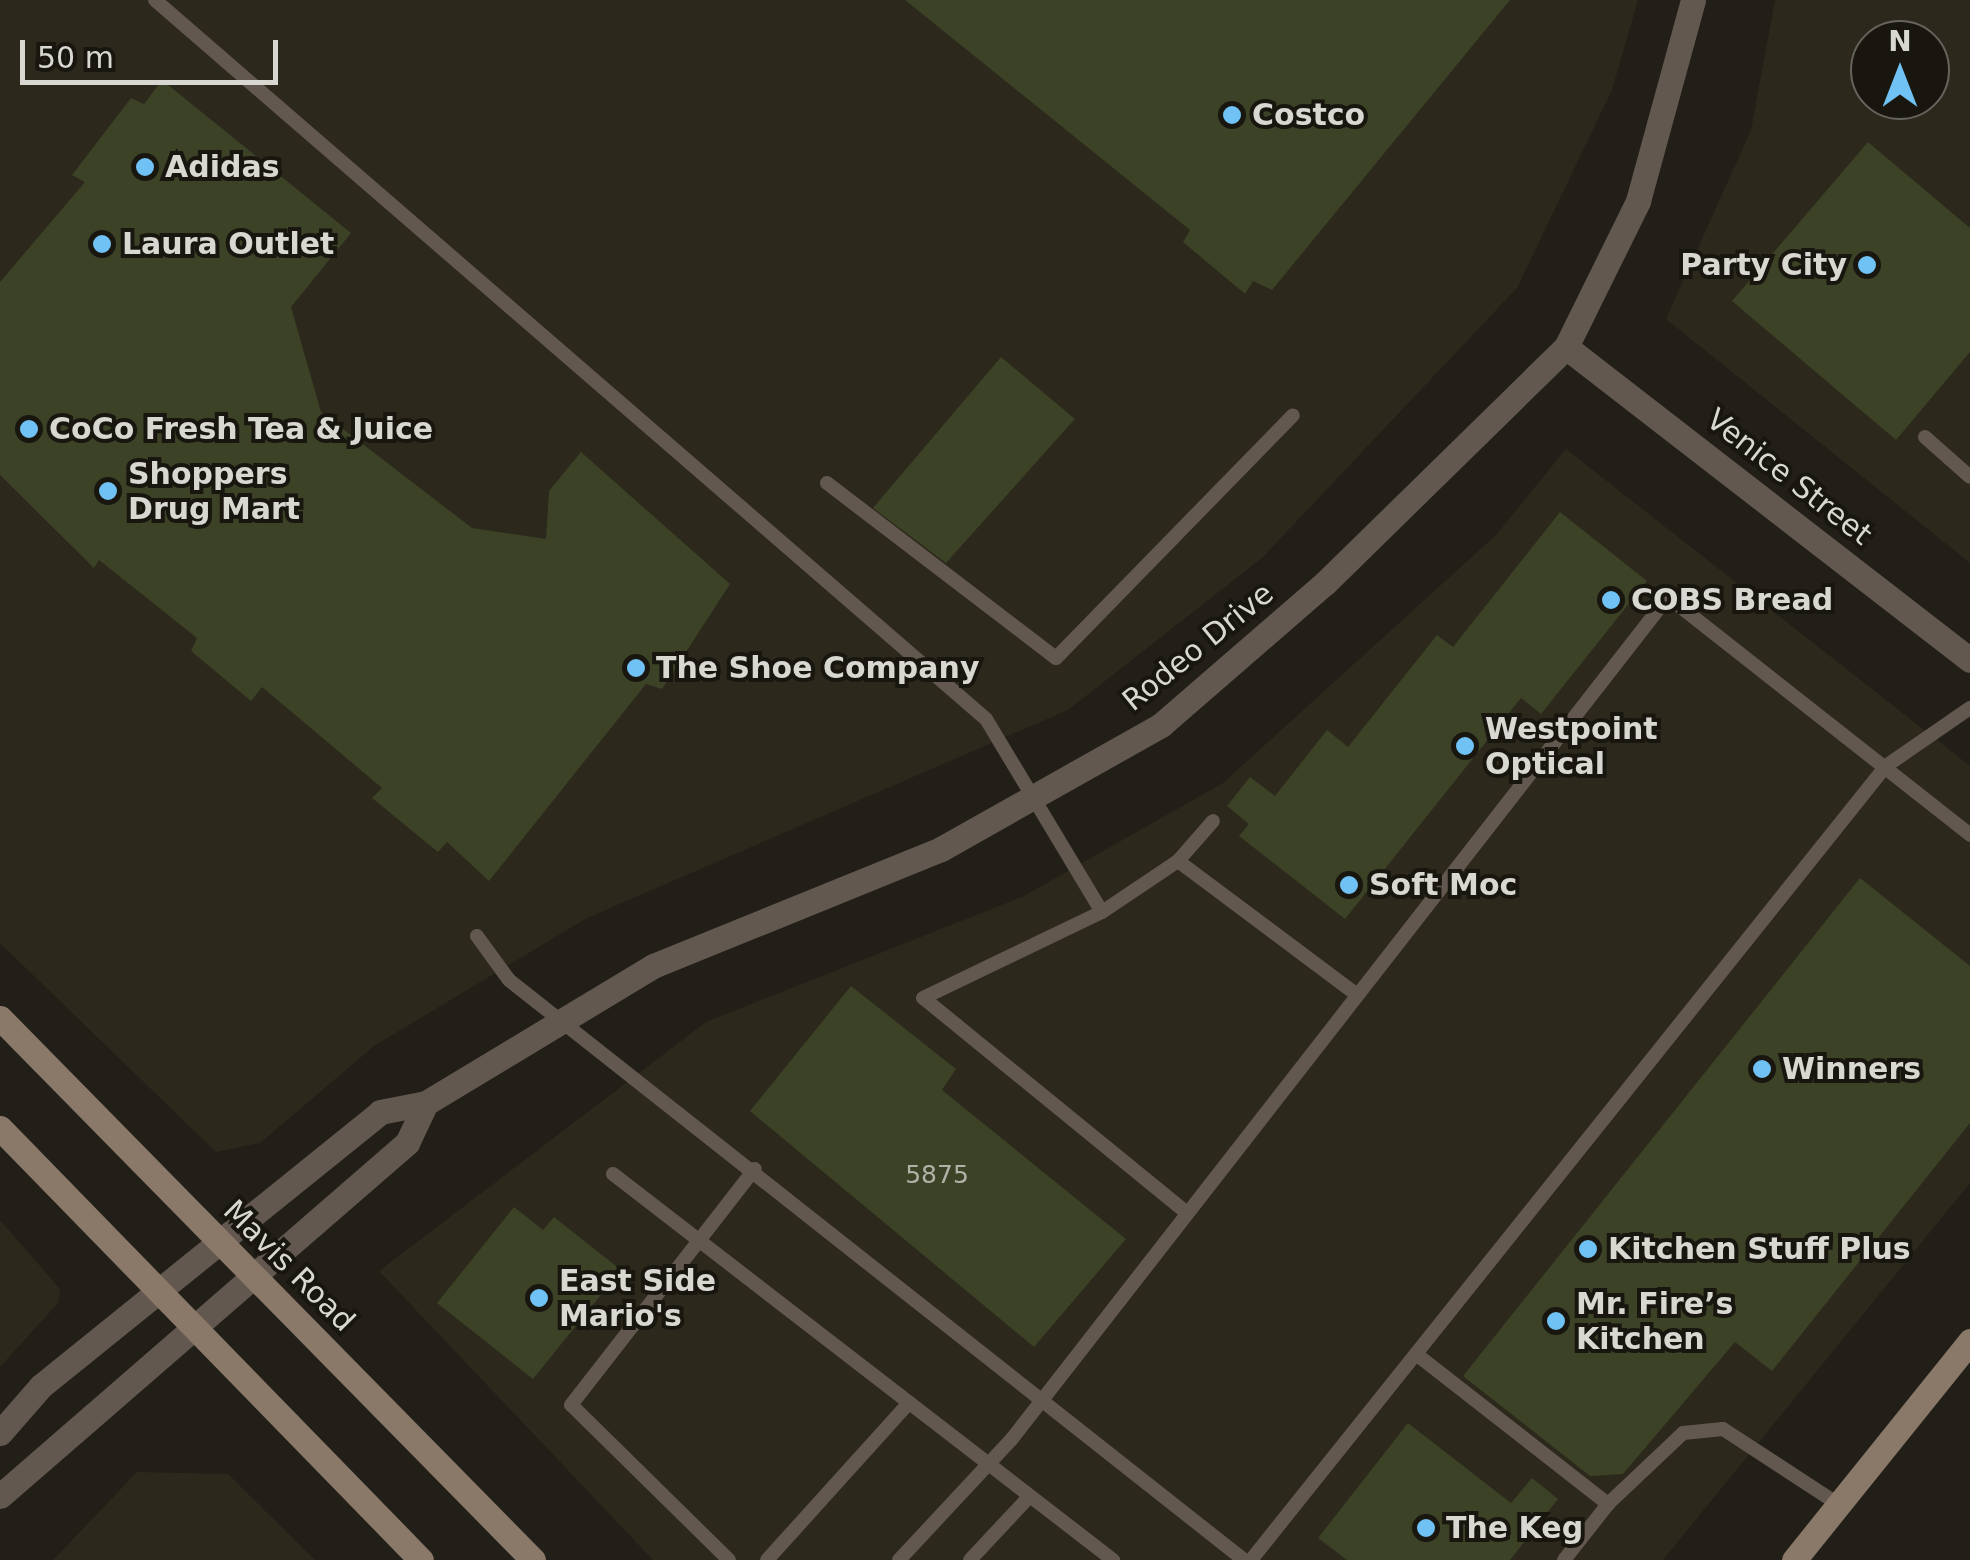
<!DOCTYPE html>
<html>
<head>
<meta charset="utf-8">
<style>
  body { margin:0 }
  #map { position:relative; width:1970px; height:1560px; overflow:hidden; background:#211f18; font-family:"DejaVu Sans",sans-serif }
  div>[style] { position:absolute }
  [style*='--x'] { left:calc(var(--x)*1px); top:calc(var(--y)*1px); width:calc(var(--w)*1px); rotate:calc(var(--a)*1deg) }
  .built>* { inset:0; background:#2c281b }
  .building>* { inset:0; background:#3b4226 }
  .lane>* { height:14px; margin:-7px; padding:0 7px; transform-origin:7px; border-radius:7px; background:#63584f }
  .street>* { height:25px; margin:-12.5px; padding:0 12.5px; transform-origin:12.5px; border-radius:12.5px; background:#63584f }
  .secondary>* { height:25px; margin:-12.5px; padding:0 12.5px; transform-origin:12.5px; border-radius:12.5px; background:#8a7869 }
  .dots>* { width:28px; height:28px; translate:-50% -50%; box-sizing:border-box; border:5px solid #18160f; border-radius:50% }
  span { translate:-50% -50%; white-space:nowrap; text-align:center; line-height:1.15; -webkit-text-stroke:8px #18160f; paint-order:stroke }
  .number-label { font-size:25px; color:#b1b2a7 }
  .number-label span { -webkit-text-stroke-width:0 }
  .poi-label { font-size:30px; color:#d8d7d2; font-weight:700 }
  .left { translate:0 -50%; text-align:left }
  .right { translate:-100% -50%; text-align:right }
  .street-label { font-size:30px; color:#d8d7d2 }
  .north { position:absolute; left:1850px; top:20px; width:100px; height:100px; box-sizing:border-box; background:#18160f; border:2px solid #65635d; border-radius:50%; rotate:0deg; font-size:28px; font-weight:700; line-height:40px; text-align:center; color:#d8d7d2 }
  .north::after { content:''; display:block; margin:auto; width:35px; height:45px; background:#70c1f4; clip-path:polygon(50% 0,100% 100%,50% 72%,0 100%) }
  .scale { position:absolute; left:20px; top:40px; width:258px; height:45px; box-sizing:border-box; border:5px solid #d8d7d2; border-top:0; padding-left:12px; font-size:30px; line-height:35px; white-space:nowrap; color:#d8d7d2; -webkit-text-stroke:8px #18160f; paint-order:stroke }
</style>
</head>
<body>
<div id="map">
  <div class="built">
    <i style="clip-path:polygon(0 0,1638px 0,1612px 90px,1517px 288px,1262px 558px,1068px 710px,587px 918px,374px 1046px,260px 1143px,216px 1152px,0 943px)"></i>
    <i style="clip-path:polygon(evenodd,1775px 0,1970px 0,1970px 563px,1666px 319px,1751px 130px,1775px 0,1870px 40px,1930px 40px,1930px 100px,1870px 100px,1870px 40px)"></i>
    <i style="clip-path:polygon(1566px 449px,1970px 766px,1970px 1183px,1663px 1560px,653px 1560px,379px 1271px,706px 1022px,1022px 897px,1223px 783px,1496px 535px)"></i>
    <i style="clip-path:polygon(0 1220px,60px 1289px,58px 1303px,0 1367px)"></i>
    <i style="clip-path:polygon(137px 1472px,228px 1474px,315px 1560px,53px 1560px)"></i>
  </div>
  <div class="building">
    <i style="clip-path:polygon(905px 0,1510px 0,1272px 290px,1253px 281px,1245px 294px,1183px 242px,1190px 230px)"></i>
    <i style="clip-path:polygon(162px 80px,351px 233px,291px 307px,321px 412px,472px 528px,546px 539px,549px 491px,581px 452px,730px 584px,662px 689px,646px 684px,489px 881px,447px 842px,438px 852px,372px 798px,382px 788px,262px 687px,251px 701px,191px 651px,197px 638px,99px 560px,94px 568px,0 475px,0 282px,85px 182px,72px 175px,131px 98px,144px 104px)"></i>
    <i style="clip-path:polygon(1868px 142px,1970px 228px,1970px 352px,1896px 440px,1732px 301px)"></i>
    <i style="clip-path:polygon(1001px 357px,1075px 419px,946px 563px,873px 508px)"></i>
    <i style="clip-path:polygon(1560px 512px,1647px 581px,1541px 714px,1521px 698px,1345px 919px,1239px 836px,1249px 824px,1227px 806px,1250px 777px,1275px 796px,1327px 730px,1348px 747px,1437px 635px,1453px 647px)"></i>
    <i style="clip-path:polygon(1860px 878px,1970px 966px,1970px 1123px,1772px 1371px,1735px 1342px,1623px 1474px,1590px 1476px,1463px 1376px)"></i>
    <i style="clip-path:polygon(851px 986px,956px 1069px,942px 1090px,1126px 1239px,1034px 1347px,750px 1111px)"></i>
    <i style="clip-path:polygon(514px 1207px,543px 1230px,554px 1217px,621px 1270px,533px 1379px,437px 1303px)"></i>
    <i style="clip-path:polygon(1408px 1423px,1511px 1503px,1532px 1478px,1558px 1499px,1510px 1560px,1347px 1560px,1318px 1538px)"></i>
  </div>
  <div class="lane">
    <i style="--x:155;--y:0;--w:1099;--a:40.87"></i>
    <i style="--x:986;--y:719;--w:225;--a:59"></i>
    <i style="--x:1925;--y:437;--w:60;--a:41.6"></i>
    <i style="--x:827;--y:483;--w:288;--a:37.4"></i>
    <i style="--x:1056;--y:658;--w:339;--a:-45.7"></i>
    <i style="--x:1178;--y:861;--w:224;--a:36.8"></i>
    <i style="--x:477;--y:936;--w:54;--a:54"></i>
    <i style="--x:509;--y:980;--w:936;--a:38.28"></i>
    <i style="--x:613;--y:1174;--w:632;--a:37.67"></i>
    <i style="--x:1187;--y:1213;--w:340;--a:-140.8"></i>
    <i style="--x:923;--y:998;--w:199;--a:-25.7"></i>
    <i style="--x:1102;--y:912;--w:92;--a:-33.9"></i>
    <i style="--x:1178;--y:861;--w:53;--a:-48.8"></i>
    <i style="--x:1416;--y:1354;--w:244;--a:38"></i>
    <i style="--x:1608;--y:1504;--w:103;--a:-43.4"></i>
    <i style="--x:1683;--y:1433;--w:40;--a:-5.7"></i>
    <i style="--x:1723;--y:1429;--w:137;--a:33.1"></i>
    <i style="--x:729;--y:1560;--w:221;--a:-135.5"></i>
    <i style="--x:571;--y:1405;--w:299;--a:-52.1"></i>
    <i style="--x:767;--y:1560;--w:207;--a:-47.9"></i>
    <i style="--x:899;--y:1560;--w:164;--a:-47"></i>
    <i style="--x:1011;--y:1440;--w:1069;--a:-52.07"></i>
    <i style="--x:1668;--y:597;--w:385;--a:38.2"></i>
    <i style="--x:970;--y:1560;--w:86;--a:-46.9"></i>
    <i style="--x:1251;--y:1560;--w:1017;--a:-51.35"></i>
    <i style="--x:1886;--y:766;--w:102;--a:-34.6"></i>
    <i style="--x:1564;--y:1560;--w:71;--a:-51.8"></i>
  </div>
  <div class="street">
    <i style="--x:1566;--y:347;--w:511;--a:37.77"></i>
    <i style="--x:0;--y:1433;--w:62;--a:-48.9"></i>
    <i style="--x:41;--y:1386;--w:436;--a:-38.9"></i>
    <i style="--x:380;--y:1112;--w:47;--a:-11.1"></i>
    <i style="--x:426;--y:1103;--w:265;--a:-31.1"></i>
    <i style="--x:653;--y:966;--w:311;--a:-22.1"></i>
    <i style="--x:941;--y:849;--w:253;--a:-29.4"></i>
    <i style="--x:1161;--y:725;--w:217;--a:-40.9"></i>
    <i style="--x:1325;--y:583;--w:337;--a:-44.4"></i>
    <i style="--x:1566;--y:347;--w:163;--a:-63.7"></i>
    <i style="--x:1638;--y:201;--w:208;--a:-74.7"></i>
    <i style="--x:0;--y:1496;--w:539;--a:-40.94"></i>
    <i style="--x:407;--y:1143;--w:44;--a:-64.6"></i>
  </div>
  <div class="secondary">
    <i style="--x:0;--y:1018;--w:760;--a:45.48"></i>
    <i style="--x:0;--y:1128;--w:603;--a:45.74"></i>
    <i style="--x:1794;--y:1560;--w:281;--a:-51.2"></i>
  </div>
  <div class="dots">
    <i style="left:1232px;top:115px;background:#70c1f4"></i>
    <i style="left:145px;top:167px;background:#70c1f4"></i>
    <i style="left:102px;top:244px;background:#70c1f4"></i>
    <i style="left:1867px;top:265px;background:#70c1f4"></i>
    <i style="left:29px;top:429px;background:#70c1f4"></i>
    <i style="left:108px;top:491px;background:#70c1f4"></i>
    <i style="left:1611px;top:600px;background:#70c1f4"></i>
    <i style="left:636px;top:668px;background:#70c1f4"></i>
    <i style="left:1465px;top:746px;background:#70c1f4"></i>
    <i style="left:1349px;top:885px;background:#70c1f4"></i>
    <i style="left:1762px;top:1069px;background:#70c1f4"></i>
    <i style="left:1588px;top:1249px;background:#70c1f4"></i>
    <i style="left:539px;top:1298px;background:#70c1f4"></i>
    <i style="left:1556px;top:1321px;background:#70c1f4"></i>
    <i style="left:1426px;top:1528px;background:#70c1f4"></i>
  </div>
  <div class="number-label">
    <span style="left:937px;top:1175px">5875</span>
  </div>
  <div class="poi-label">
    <span class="left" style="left:1252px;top:115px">Costco</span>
    <span class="left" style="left:165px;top:167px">Adidas</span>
    <span class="left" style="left:122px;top:244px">Laura Outlet</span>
    <span class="right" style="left:1847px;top:265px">Party City</span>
    <span class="left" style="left:49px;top:429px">CoCo Fresh Tea &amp; Juice</span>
    <span class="left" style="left:128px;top:491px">Shoppers<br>Drug Mart</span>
    <span class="left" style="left:1631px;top:600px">COBS Bread</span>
    <span class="left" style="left:656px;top:668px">The Shoe Company</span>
    <span class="left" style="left:1485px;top:746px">Westpoint<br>Optical</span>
    <span class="left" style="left:1369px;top:885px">Soft Moc</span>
    <span class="left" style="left:1782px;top:1069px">Winners</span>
    <span class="left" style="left:1608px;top:1249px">Kitchen Stuff Plus</span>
    <span class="left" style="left:559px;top:1298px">East Side<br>Mario's</span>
    <span class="left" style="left:1576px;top:1321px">Mr. Fire’s<br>Kitchen</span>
    <span class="left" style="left:1446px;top:1528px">The Keg</span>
  </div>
  <div class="street-label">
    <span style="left:1789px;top:477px;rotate:38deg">Venice Street</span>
    <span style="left:1198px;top:647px;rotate:-39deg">Rodeo Drive</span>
    <span style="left:289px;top:1266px;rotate:45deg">Mavis Road</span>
  </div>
  <div class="north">N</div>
  <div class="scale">50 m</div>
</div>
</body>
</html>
